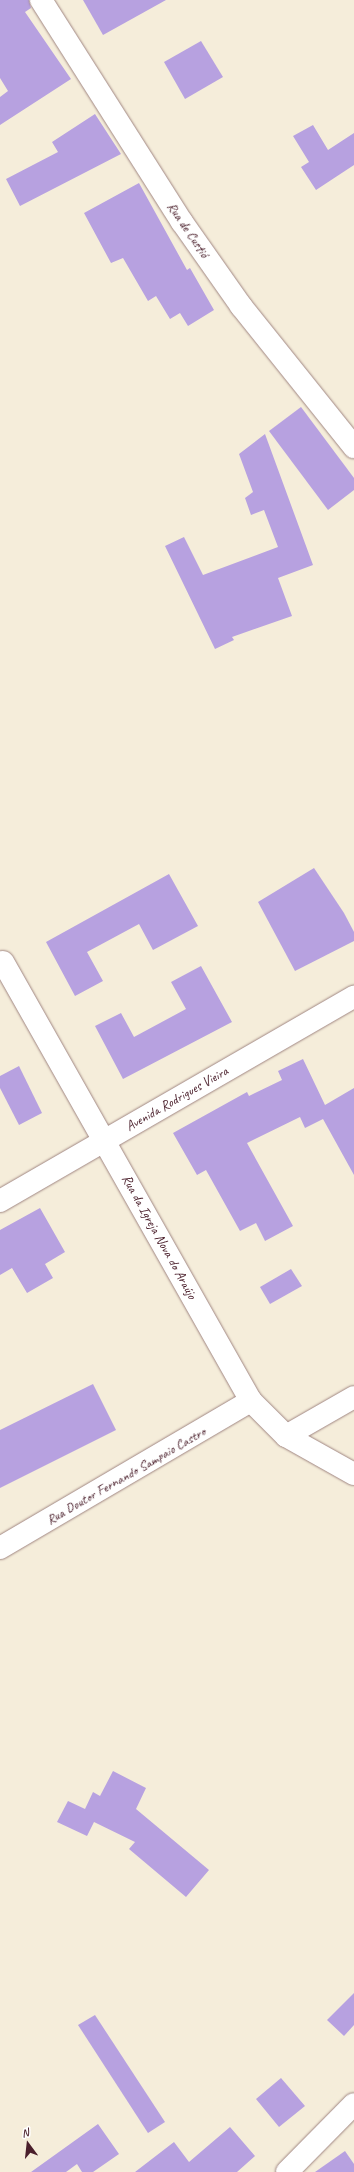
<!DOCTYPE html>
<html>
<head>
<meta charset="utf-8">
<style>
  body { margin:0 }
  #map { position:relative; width:354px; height:2172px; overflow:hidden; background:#f5edda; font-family:Caveat,sans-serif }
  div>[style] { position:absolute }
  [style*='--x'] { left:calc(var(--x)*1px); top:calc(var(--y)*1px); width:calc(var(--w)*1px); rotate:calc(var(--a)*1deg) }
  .building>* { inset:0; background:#b7a1e0 }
  .roads { filter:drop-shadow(0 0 1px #a08682) drop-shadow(0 0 1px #a08682) }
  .street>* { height:22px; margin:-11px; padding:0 11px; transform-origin:11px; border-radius:11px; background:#fff }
  .secondary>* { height:22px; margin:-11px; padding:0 11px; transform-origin:11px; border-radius:11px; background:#fff }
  span { translate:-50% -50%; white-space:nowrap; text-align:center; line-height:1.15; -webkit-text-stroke:4px #fff; paint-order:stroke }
  .street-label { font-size:14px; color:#4a1f2b }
  .north { position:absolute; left:8px; top:2124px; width:40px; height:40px; -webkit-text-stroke:3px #fff; paint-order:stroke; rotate:345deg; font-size:11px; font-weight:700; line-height:16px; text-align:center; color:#4a1f2b }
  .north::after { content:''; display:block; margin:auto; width:14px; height:18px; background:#4a1f2b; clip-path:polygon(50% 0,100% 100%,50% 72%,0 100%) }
</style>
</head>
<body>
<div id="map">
  <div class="building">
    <i style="clip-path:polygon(0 0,29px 0,31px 8px,25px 12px,71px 79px,0 125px,0 97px,8px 91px,0 78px)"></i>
    <i style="clip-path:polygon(83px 0,166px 0,103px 35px)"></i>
    <i style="clip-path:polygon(201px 41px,223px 77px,185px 99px,164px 62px)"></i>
    <i style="clip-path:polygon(95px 114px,121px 154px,20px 206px,6px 179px,58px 152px,52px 142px)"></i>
    <i style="clip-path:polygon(313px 125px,328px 150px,354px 133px,354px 165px,316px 190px,301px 167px,309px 162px,293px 136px)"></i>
    <i style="clip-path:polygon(139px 183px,187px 270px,190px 268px,214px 310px,188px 326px,180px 313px,170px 319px,156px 296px,148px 301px,123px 258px,111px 263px,84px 213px)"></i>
    <i style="clip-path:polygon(301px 407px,354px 478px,354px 490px,328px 510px,269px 431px)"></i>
    <i style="clip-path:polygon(265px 434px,313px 565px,278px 578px,292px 616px,232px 637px,234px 640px,215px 649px,165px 546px,184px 537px,203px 575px,278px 547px,264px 510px,251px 515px,245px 498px,253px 492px,239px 454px)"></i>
    <i style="clip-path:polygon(314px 868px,344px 913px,354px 932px,354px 941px,295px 971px,258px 902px)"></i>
    <i style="clip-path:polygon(169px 874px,198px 926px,153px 950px,139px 924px,87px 952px,103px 981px,75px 996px,46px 942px)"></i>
    <i style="clip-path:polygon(201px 966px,232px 1022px,123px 1079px,95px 1026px,121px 1013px,134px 1037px,186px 1009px,171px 982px)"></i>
    <i style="clip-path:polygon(303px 1059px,325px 1105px,354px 1088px,354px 1175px,323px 1119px,305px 1128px,300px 1117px,247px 1143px,293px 1226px,265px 1241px,256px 1223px,240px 1231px,206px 1170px,197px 1175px,173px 1133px,247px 1092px,249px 1096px,282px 1080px,278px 1071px)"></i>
    <i style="clip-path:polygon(19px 1066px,42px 1113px,19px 1125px,0 1088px,0 1076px)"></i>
    <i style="clip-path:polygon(40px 1208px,65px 1252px,45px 1264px,53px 1278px,27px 1293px,12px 1268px,0 1275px,0 1230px)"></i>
    <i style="clip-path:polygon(291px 1269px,302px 1286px,270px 1304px,260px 1287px)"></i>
    <i style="clip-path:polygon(93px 1384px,116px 1430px,0 1488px,0 1430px)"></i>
    <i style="clip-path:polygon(113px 1771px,146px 1788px,136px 1809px,209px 1870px,186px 1897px,129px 1849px,135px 1842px,94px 1822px,87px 1836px,57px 1822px,68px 1801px,85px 1809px,93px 1792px,100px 1796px)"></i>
    <i style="clip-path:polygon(354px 1993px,354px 2025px,344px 2036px,327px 2020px)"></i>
    <i style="clip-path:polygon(95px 2015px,165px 2122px,148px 2133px,78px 2025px)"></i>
    <i style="clip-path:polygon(281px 2078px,305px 2106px,279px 2127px,256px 2099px)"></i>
    <i style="clip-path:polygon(98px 2124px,119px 2154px,93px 2172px,82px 2172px,77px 2164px,66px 2172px,31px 2172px)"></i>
    <i style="clip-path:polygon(230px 2127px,255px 2156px,237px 2172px,135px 2172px,174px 2142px,189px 2162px)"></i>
    <i style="clip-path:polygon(345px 2151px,354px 2164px,354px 2172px,315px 2172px)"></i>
  </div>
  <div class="roads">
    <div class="street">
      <i style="--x:3;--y:962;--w:504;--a:60.54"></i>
      <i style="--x:251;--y:1401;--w:49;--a:45"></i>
      <i style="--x:286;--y:1436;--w:78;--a:29.2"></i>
      <i style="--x:0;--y:1201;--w:409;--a:-30"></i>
      <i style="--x:286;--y:1436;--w:78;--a:-29.8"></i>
      <i style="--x:0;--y:1548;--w:291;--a:-30.4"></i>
      <i style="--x:287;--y:2172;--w:95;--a:-45.4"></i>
    </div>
    <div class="secondary">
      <i style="--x:41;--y:0;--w:263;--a:57.6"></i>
      <i style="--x:182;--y:222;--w:103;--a:54.9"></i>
      <i style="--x:241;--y:306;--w:181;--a:51.3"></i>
    </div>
  </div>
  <div class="street-label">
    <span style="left:188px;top:230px;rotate:56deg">Rua de Custió</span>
    <span style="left:177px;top:1099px;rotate:-30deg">Avenida Rodrigues Vieira</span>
    <span style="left:159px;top:1237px;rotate:61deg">Rua da Igreja Nova do Araújo</span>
    <span style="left:126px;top:1476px;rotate:-30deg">Rua Doutor Fernando Sampaio Castro</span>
  </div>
  <div class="north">N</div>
</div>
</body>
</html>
